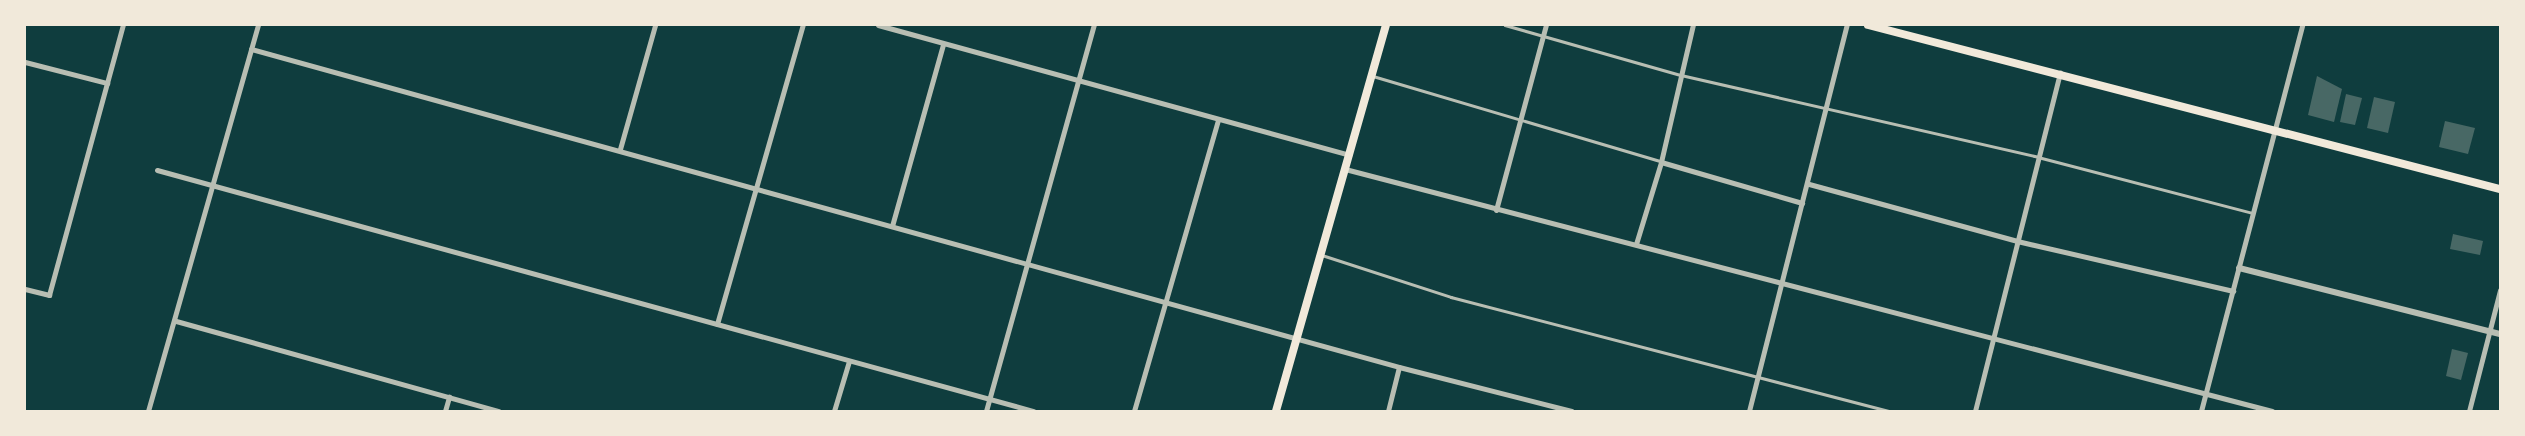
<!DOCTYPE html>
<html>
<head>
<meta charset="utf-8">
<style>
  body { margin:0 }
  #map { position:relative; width:2525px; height:436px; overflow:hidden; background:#0f3d3e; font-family:Karla,sans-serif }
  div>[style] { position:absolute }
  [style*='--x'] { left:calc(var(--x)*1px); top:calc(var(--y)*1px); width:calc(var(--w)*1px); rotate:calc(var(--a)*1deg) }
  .building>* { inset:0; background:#486865 }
  .service>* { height:2.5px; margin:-1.25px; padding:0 1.25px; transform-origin:1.25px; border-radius:1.25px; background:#b8beb3 }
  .minor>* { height:5px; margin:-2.5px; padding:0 2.5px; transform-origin:2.5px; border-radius:2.5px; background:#b8beb3 }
  .tertiary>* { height:6px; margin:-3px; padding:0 3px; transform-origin:3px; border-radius:3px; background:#b8beb3 }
  .secondary>* { height:8px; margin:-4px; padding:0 4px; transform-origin:4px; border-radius:4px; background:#f1e9da }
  span { translate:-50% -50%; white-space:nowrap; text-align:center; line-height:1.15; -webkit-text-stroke:4.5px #f1e9da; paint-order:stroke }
  .frame { position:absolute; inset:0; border:26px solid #f1e9da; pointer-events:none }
</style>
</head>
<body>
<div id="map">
  <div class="building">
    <i style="clip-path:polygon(2317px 76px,2342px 89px,2334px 122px,2308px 115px)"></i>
    <i style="clip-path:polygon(2346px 94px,2362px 98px,2355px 125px,2340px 122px)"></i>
    <i style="clip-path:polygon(2374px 97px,2395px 102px,2388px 133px,2367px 128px)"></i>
    <i style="clip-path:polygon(2445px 121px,2475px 128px,2468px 154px,2439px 147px)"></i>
    <i style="clip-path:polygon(2453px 234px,2483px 241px,2480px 255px,2450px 249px)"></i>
    <i style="clip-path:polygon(2452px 349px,2468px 353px,2461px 380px,2446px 376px)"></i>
  </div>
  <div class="service">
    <i style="--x:1505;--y:25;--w:183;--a:15.9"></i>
    <i style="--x:1681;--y:75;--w:366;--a:12.9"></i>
    <i style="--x:2038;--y:157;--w:222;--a:14.6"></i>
    <i style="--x:1373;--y:76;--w:299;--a:16.5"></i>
    <i style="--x:1322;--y:255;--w:136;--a:18"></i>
    <i style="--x:1451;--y:297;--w:453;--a:14.6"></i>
  </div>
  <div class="minor">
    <i style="--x:878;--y:25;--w:489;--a:15.4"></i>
    <i style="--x:251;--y:49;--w:1191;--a:15.48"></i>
    <i style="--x:1399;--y:367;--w:178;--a:14.3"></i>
    <i style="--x:25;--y:62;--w:85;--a:14.4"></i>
    <i style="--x:620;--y:149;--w:129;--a:-74.2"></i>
    <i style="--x:1661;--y:162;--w:147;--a:16.2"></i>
    <i style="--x:1345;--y:169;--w:958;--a:14.63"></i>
    <i style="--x:157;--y:170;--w:909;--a:15.38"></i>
    <i style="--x:1809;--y:184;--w:216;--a:15.3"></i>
    <i style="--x:2017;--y:241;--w:222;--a:13"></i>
    <i style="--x:1496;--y:210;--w:192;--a:-74.9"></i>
    <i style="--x:892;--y:226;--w:189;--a:-74.3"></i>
    <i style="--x:1636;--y:244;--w:86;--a:-73"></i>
    <i style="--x:1661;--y:162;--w:141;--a:-76.9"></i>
    <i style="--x:25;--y:289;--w:25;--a:14"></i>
    <i style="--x:49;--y:295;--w:280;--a:-74.7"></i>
    <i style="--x:176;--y:321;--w:335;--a:15.6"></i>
    <i style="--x:717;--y:324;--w:311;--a:-74"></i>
    <i style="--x:148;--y:411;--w:401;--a:-74.1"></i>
    <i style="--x:445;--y:411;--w:15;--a:-74"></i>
    <i style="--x:834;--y:411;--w:52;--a:-73.3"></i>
    <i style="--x:986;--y:411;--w:401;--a:-74.4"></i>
    <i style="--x:1134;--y:411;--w:303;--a:-73.9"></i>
    <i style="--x:1388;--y:411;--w:45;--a:-76"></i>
    <i style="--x:1749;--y:411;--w:398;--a:-75.8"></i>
    <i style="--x:1975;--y:411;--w:349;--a:-75.9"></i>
    <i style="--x:2201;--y:411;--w:399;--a:-75.3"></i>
    <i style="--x:2469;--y:411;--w:125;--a:-75.6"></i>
  </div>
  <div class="tertiary">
    <i style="--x:2239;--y:268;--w:269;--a:14.2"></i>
  </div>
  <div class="secondary">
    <i style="--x:1868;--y:25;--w:653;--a:14.55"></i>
    <i style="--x:1276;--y:411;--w:401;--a:-74.1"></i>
  </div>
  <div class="frame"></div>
</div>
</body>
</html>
